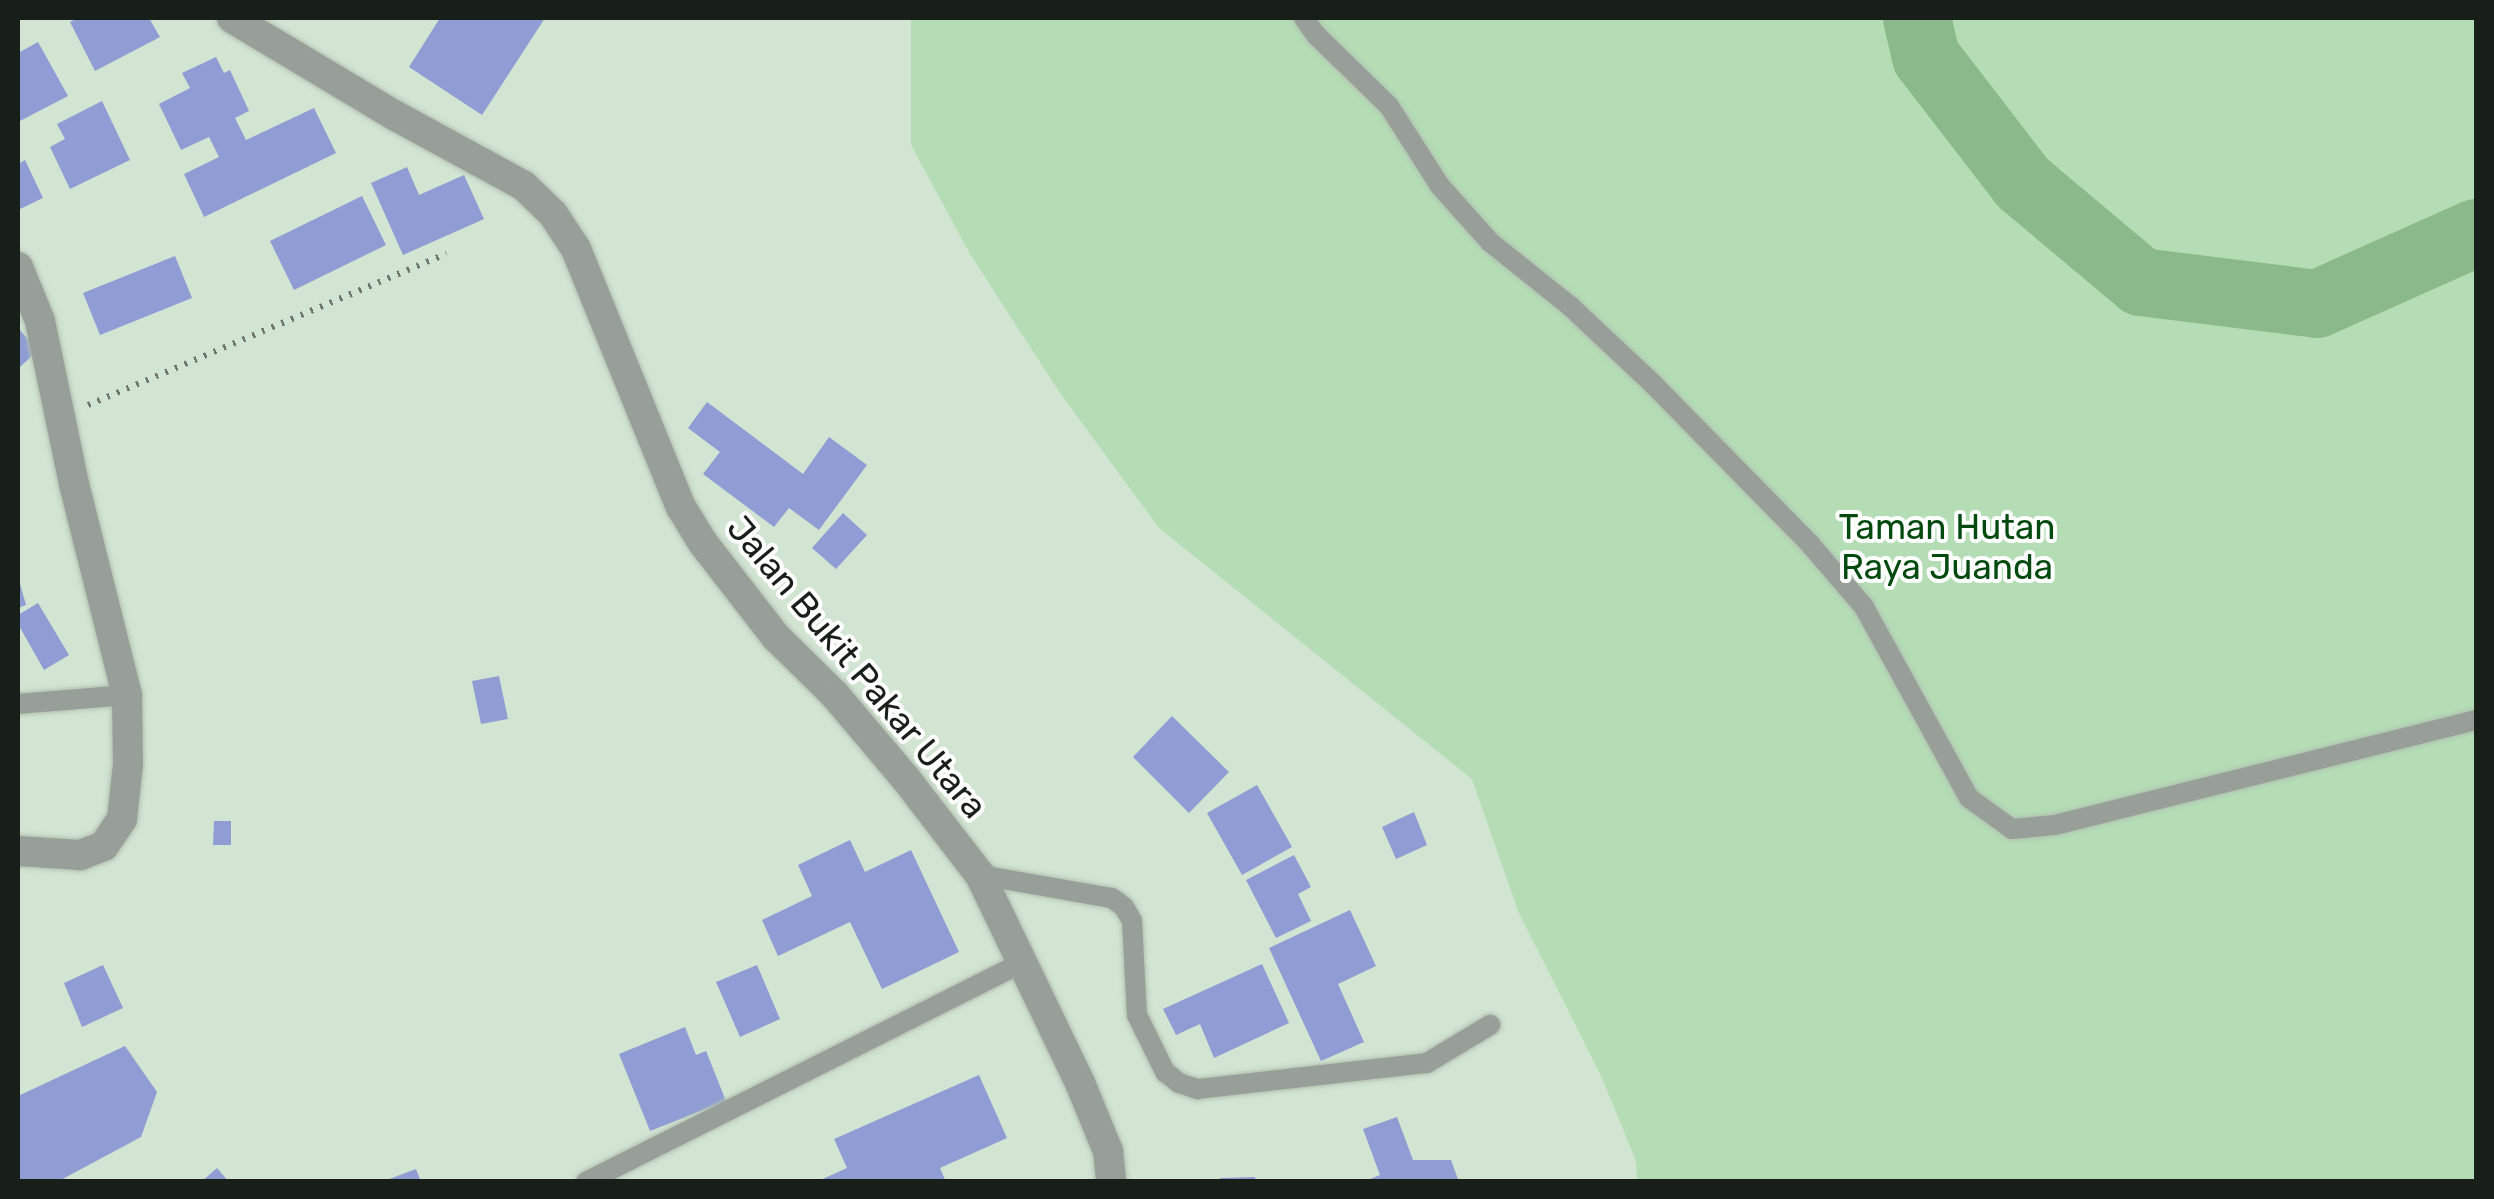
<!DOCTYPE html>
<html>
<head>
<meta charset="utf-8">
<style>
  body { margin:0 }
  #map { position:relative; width:2494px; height:1199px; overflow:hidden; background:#d2e4d2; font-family:Rubik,sans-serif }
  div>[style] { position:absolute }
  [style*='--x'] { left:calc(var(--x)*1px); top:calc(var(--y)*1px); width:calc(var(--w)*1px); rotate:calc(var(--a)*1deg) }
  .green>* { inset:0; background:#b4ddb5 }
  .river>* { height:68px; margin:-34px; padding:0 34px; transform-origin:34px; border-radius:34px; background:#8aba8c }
  .building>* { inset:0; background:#8f9dd4 }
  .path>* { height:6px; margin-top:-3px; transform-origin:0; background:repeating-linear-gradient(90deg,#6c786c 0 2.5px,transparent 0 10.5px) }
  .roads { filter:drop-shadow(0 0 2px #b1c0b1) drop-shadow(0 0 2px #b1c0b1) }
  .service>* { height:20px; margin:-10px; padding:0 10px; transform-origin:10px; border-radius:10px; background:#989f98 }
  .minor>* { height:30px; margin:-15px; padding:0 15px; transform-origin:15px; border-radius:15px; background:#989f98 }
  span { translate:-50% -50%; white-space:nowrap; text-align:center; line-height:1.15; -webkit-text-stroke:8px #fff; paint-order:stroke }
  .park-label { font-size:35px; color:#004a0f }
  .street-label { font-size:35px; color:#181e18 }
  .frame { position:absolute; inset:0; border:20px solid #181e18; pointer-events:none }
</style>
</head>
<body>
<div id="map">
  <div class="green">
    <i style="clip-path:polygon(911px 18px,2476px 18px,2476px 1181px,1637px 1181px,1636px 1161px,1602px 1078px,1518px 911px,1472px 779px,1159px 528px,1060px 393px,970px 254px,911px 145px)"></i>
  </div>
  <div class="river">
    <i style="--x:1917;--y:18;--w:40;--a:77"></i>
    <i style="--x:1926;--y:57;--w:159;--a:52.4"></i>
    <i style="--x:2023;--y:183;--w:154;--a:40"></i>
    <i style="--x:2141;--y:282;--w:177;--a:7.1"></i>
    <i style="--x:2317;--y:304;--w:174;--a:-24.1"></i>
  </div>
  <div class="building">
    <i style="clip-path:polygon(78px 18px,149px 18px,160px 37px,95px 71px,70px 22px)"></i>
    <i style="clip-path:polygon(440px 18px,545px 18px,482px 115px,409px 67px)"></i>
    <i style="clip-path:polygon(38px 42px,68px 96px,18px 122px,18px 53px)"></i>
    <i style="clip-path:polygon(216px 57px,224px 73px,230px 70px,249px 111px,235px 118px,246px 140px,314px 108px,336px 153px,204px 217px,184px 174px,219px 157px,209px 137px,181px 150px,159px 104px,190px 88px,182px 73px)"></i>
    <i style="clip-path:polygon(102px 101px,130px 160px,70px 189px,50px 147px,65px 139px,57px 124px)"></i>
    <i style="clip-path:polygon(25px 160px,43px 198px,18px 210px,18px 164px)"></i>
    <i style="clip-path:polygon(407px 167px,419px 195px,464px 175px,484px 219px,403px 255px,371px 183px)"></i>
    <i style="clip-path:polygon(362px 196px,386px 245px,294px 290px,270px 241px)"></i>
    <i style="clip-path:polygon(175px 256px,192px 298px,100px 335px,83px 293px)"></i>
    <i style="clip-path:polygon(18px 328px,38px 350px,18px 369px)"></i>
    <i style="clip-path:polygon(707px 402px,803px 474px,829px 437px,867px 465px,819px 530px,789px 508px,774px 527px,703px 474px,720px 452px,688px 428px)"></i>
    <i style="clip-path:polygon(843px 513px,867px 535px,836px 569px,812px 548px)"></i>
    <i style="clip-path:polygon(19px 580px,26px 605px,18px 608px,18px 580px)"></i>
    <i style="clip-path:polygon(38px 603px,69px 655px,44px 670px,18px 624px,18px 615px)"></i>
    <i style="clip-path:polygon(499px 676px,508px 719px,481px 724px,472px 681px)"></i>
    <i style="clip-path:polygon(1172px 716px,1229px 772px,1189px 813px,1133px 757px)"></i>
    <i style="clip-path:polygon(1257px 785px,1292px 847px,1242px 875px,1207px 813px)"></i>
    <i style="clip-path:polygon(1414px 812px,1427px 845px,1396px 859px,1382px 827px)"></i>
    <i style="clip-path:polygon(214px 821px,231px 821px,231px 845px,213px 845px)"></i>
    <i style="clip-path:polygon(850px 840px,865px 872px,911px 850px,959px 952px,882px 989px,850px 922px,778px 956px,762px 920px,812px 896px,798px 865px)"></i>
    <i style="clip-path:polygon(1294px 855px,1311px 887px,1298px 894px,1311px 921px,1276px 938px,1246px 880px)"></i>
    <i style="clip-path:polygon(1350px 910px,1376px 966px,1338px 984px,1364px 1042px,1321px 1061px,1269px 948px)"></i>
    <i style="clip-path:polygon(1262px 964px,1289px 1023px,1214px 1058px,1200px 1024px,1176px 1035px,1163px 1009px)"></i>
    <i style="clip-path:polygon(103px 965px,123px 1008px,82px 1027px,64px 983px)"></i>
    <i style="clip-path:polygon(757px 965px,780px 1019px,740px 1037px,716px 982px)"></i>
    <i style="clip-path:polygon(685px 1027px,696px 1055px,706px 1051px,726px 1101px,650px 1131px,619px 1054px)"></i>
    <i style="clip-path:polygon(125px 1046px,157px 1092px,141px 1137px,57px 1182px,18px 1182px,18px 1096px)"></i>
    <i style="clip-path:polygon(979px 1075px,1007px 1138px,940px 1168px,946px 1182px,816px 1182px,847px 1168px,834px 1139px)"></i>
    <i style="clip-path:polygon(1397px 1117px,1413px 1160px,1451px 1160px,1459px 1182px,1363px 1182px,1380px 1175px,1363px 1129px)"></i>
    <i style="clip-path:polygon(217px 1168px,229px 1182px,201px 1182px)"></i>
    <i style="clip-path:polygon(416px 1169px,421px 1182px,384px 1182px,384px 1181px)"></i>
    <i style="clip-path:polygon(1255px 1177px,1256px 1182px,1220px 1182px,1220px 1178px)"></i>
  </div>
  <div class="path">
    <i style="--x:88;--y:405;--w:389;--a:-22.9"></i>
  </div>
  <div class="roads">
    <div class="service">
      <i style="--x:1304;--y:18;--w:21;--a:55"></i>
      <i style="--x:1316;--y:35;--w:102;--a:44.2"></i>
      <i style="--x:1389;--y:106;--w:95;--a:57.5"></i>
      <i style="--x:1440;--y:186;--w:75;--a:48.2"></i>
      <i style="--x:1490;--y:242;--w:102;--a:38.7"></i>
      <i style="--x:1570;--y:306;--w:114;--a:43.2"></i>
      <i style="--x:1653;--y:384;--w:224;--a:45.5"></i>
      <i style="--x:1810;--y:544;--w:83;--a:49.4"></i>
      <i style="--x:1864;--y:607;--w:218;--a:61.2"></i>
      <i style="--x:1969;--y:798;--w:53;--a:35.8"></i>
      <i style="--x:2012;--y:829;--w:43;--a:-5.3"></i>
      <i style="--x:2055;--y:825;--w:434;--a:-14"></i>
      <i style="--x:18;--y:704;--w:109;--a:-4.7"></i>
      <i style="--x:980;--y:875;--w:134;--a:9.9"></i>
      <i style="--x:1112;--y:898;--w:15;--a:37"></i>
      <i style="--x:1124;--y:907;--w:16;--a:60"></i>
      <i style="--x:1132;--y:921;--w:94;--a:87"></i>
      <i style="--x:1137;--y:1015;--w:64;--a:63.8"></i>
      <i style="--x:1165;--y:1072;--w:18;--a:38"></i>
      <i style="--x:1179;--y:1083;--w:20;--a:18"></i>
      <i style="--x:1198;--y:1089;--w:230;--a:-6.5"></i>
      <i style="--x:1427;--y:1063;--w:74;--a:-31.1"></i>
      <i style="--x:586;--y:1182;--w:489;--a:-26.7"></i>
    </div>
    <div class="minor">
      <i style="--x:232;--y:18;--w:189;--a:30.9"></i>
      <i style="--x:394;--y:115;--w:148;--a:28.6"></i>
      <i style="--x:524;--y:186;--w:40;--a:44"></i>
      <i style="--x:553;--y:214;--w:42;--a:56.7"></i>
      <i style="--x:576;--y:249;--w:279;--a:67.9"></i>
      <i style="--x:681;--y:507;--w:42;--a:58.6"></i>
      <i style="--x:703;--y:543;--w:119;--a:52.2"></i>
      <i style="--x:776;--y:637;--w:83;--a:44.5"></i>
      <i style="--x:835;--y:695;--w:110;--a:49.8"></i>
      <i style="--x:906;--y:779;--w:121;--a:52.4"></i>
      <i style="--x:980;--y:875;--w:231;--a:64.3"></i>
      <i style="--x:1080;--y:1083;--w:74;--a:67.6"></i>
      <i style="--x:1108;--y:1151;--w:31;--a:84"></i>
      <i style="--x:18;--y:267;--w:58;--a:67.8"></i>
      <i style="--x:40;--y:321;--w:167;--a:78.2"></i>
      <i style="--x:74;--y:484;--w:218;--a:75.9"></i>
      <i style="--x:127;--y:695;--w:69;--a:89.2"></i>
      <i style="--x:128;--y:764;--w:55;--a:96.2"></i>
      <i style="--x:122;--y:819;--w:32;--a:124"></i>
      <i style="--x:104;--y:846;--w:26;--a:159"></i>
      <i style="--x:80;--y:855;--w:62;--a:-176.3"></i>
    </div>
  </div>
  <div class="park-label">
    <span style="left:1947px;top:547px">Taman Hutan<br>Raya Juanda</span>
  </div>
  <div class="street-label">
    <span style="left:857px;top:667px;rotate:50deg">Jalan Bukit Pakar Utara</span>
  </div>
  <div class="frame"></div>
</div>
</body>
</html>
